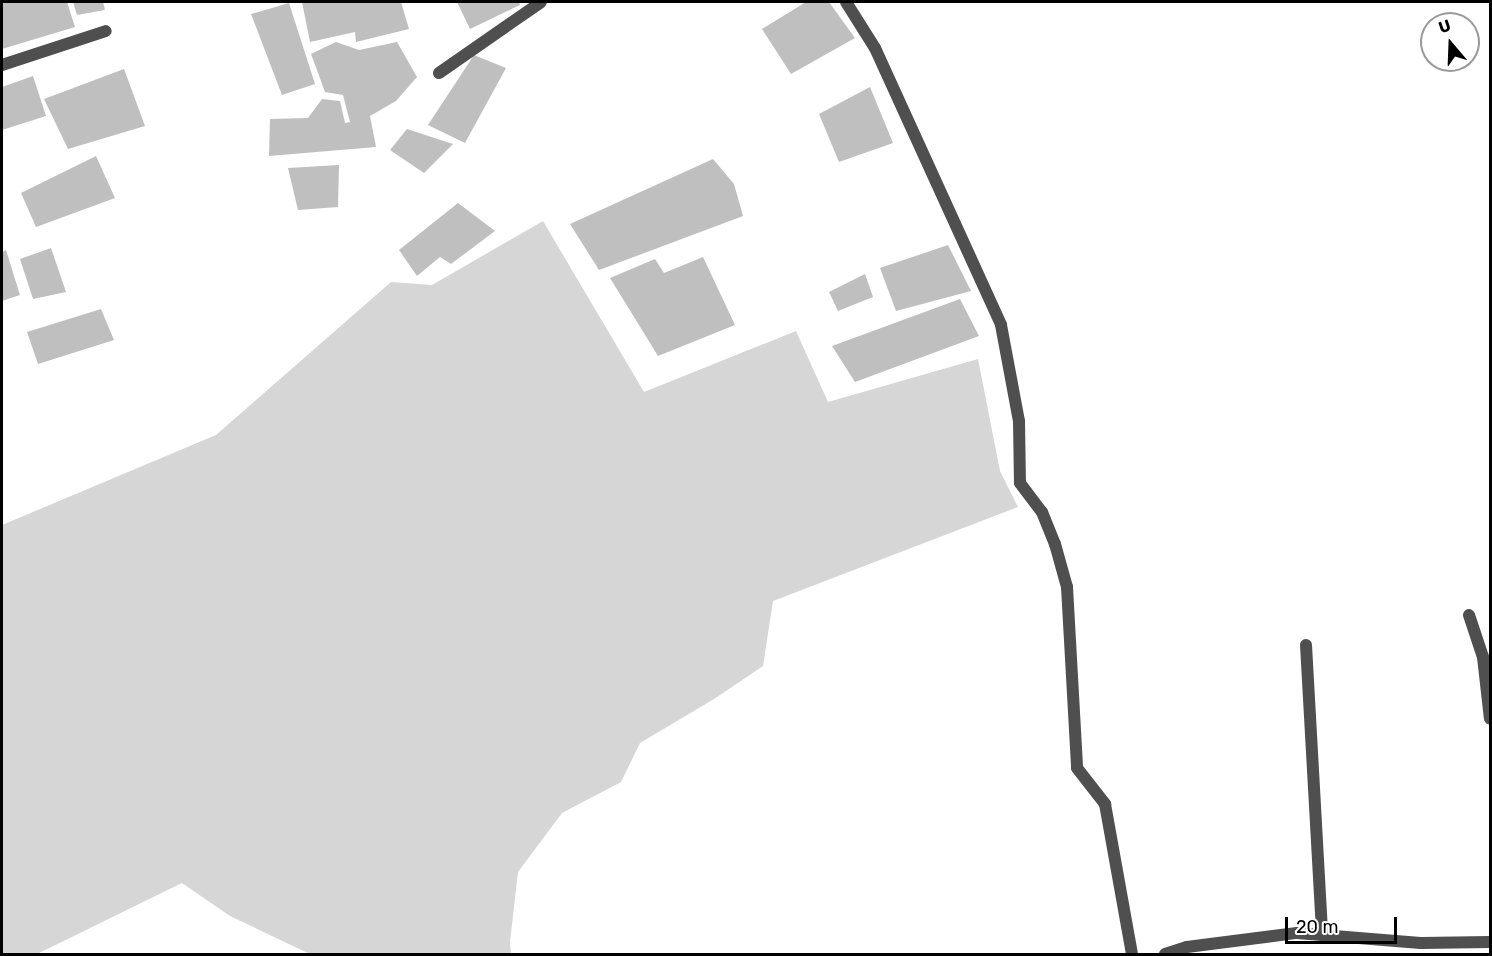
<!DOCTYPE html>
<html>
<head>
<meta charset="utf-8">
<style>
  body { margin:0 }
  #map { position:relative; width:1492px; height:956px; overflow:hidden; background:#fff; font-family:Rubik,sans-serif }
  div>[style] { position:absolute }
  [style*='--x'] { left:calc(var(--x)*1px); top:calc(var(--y)*1px); width:calc(var(--w)*1px); rotate:calc(var(--a)*1deg) }
  .green>* { inset:0; background:#d6d6d6 }
  .building>* { inset:0; background:#bfbfbf }
  .minor>* { height:12px; margin:-6px; padding:0 6px; transform-origin:6px; border-radius:6px; background:#4f4f4f }
  .tertiary>* { height:12px; margin:-6px; padding:0 6px; transform-origin:6px; border-radius:6px; background:#4f4f4f }
  span { translate:-50% -50%; white-space:nowrap; text-align:center; line-height:1.15; -webkit-text-stroke:5px #fff; paint-order:stroke }
  .frame { position:absolute; inset:0; border:3px solid #000; pointer-events:none }
  .north { position:absolute; left:1420px; top:12px; width:60px; height:60px; box-sizing:border-box; background:#fff; border:2px solid #999; border-radius:50%; rotate:341deg; font-size:16px; font-weight:700; line-height:24px; text-align:center; color:#000 }
  .north::after { content:''; display:block; margin:auto; width:21px; height:27px; background:#000; clip-path:polygon(50% 0,100% 100%,50% 72%,0 100%) }
  .scale { position:absolute; left:1285px; top:917px; width:112px; height:27px; box-sizing:border-box; border:3px solid #000; border-top:0; padding-left:8px; font-size:18px; line-height:21px; white-space:nowrap; color:#000; -webkit-text-stroke:4px #fff; paint-order:stroke }
</style>
</head>
<body>
<div id="map">
  <div class="green">
    <i style="clip-path:polygon(543px 221px,644px 392px,796px 331px,828px 402px,978px 359px,1000px 471px,1018px 507px,773px 601px,763px 666px,714px 699px,640px 743px,621px 782px,562px 813px,518px 872px,510px 942px,511px 954px,310px 954px,230px 916px,182px 883px,37px 954px,2px 954px,2px 525px,216px 435px,391px 282px,432px 285px)"></i>
  </div>
  <div class="building">
    <i style="clip-path:polygon(2px 2px,67px 2px,75px 27px,2px 49px)"></i>
    <i style="clip-path:polygon(73px 2px,103px 2px,105px 10px,77px 15px)"></i>
    <i style="clip-path:polygon(302px 2px,401px 2px,409px 29px,356px 42px,355px 32px,310px 42px)"></i>
    <i style="clip-path:polygon(457px 2px,519px 2px,520px 5px,470px 29px)"></i>
    <i style="clip-path:polygon(806px 2px,829px 2px,855px 38px,791px 74px,762px 29px)"></i>
    <i style="clip-path:polygon(289px 3px,315px 84px,282px 95px,251px 14px)"></i>
    <i style="clip-path:polygon(336px 42px,359px 50px,397px 42px,417px 77px,396px 101px,370px 116px,376px 147px,269px 156px,270px 119px,308px 118px,322px 99px,340px 101px,345px 123px,350px 122px,343px 95px,325px 92px,311px 54px)"></i>
    <i style="clip-path:polygon(474px 55px,506px 68px,465px 143px,428px 125px)"></i>
    <i style="clip-path:polygon(124px 69px,145px 126px,68px 149px,44px 99px)"></i>
    <i style="clip-path:polygon(33px 76px,46px 116px,2px 130px,2px 87px)"></i>
    <i style="clip-path:polygon(870px 87px,893px 143px,839px 162px,819px 114px)"></i>
    <i style="clip-path:polygon(407px 129px,453px 144px,424px 173px,390px 150px)"></i>
    <i style="clip-path:polygon(96px 156px,115px 198px,36px 227px,21px 193px)"></i>
    <i style="clip-path:polygon(713px 159px,734px 184px,743px 216px,599px 270px,570px 224px)"></i>
    <i style="clip-path:polygon(339px 165px,338px 207px,298px 210px,288px 168px)"></i>
    <i style="clip-path:polygon(458px 203px,495px 231px,451px 264px,440px 257px,417px 276px,399px 250px)"></i>
    <i style="clip-path:polygon(948px 245px,971px 291px,896px 311px,880px 268px)"></i>
    <i style="clip-path:polygon(51px 248px,66px 292px,33px 299px,20px 259px)"></i>
    <i style="clip-path:polygon(6px 250px,20px 295px,2px 301px,2px 252px)"></i>
    <i style="clip-path:polygon(703px 257px,735px 325px,658px 356px,610px 278px,655px 259px,664px 273px)"></i>
    <i style="clip-path:polygon(865px 274px,873px 297px,838px 311px,829px 292px)"></i>
    <i style="clip-path:polygon(960px 299px,979px 336px,855px 382px,832px 346px)"></i>
    <i style="clip-path:polygon(101px 309px,114px 340px,38px 364px,27px 332px)"></i>
  </div>
  <div class="minor">
    <i style="--x:846;--y:2;--w:54;--a:57.8"></i>
    <i style="--x:875;--y:48;--w:304;--a:65.5"></i>
    <i style="--x:1001;--y:325;--w:98;--a:79.4"></i>
    <i style="--x:1019;--y:421;--w:62;--a:89.1"></i>
    <i style="--x:1020;--y:483;--w:36;--a:53"></i>
    <i style="--x:1042;--y:512;--w:35;--a:68"></i>
    <i style="--x:1055;--y:544;--w:45;--a:74.4"></i>
    <i style="--x:1067;--y:587;--w:181;--a:86.8"></i>
    <i style="--x:1077;--y:768;--w:46;--a:52.1"></i>
    <i style="--x:1105;--y:804;--w:152;--a:79.8"></i>
    <i style="--x:2;--y:65;--w:109;--a:-18.1"></i>
    <i style="--x:439;--y:73;--w:124;--a:-34.8"></i>
    <i style="--x:1469;--y:615;--w:44;--a:71.6"></i>
    <i style="--x:1483;--y:657;--w:62;--a:83.6"></i>
    <i style="--x:1306;--y:645;--w:290;--a:86.8"></i>
  </div>
  <div class="tertiary">
    <i style="--x:1165;--y:954;--w:23;--a:-18"></i>
    <i style="--x:1187;--y:947;--w:111;--a:-7.3"></i>
    <i style="--x:1297;--y:933;--w:124;--a:4.6"></i>
    <i style="--x:1421;--y:943;--w:69;--a:-0.8"></i>
  </div>
  <div class="frame"></div>
  <div class="north">U</div>
  <div class="scale">20 m</div>
</div>
</body>
</html>
